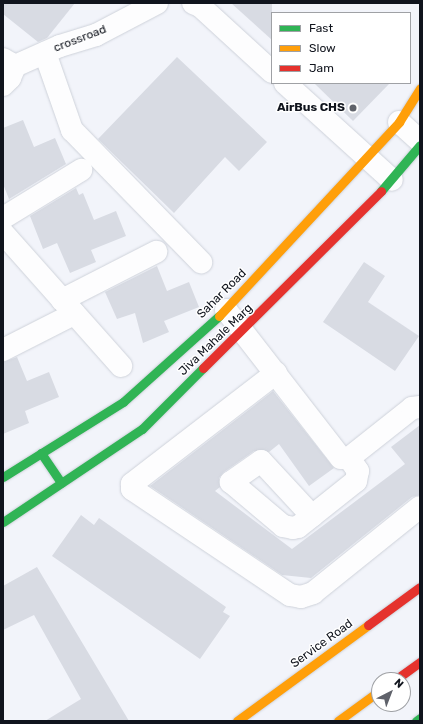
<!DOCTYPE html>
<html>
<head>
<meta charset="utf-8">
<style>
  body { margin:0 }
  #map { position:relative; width:423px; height:724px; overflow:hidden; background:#f2f4fa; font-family:Rubik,sans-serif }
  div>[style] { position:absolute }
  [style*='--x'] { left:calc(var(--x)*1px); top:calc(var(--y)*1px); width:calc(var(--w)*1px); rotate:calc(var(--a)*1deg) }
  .building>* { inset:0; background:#d8dbe3 }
  .roads { filter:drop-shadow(0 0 1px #ced2da) drop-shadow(0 0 1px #ced2da) }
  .street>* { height:22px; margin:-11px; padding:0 11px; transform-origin:11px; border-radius:11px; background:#fdfdfe }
  .fast>* { height:9px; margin:-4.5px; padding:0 4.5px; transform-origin:4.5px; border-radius:4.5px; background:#30b455 }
  .slow>* { height:9px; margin:-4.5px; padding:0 4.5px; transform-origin:4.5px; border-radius:4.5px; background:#ff9f0a }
  .jam>* { height:9px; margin:-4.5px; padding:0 4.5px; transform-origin:4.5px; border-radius:4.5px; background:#e5322d }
  .dots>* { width:11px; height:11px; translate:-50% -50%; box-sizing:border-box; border:2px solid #fff; border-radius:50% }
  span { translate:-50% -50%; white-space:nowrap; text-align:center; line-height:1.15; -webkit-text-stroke:3px #fff; paint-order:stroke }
  .street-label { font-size:12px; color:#10141d }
  .poi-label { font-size:12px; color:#10141d; font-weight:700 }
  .right { translate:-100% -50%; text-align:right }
  .frame { position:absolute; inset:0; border:4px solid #10141d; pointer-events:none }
  .legend { position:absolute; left:271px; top:12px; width:140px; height:72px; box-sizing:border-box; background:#fff; border:1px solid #9fa1a5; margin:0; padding:5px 7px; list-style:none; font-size:12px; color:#10141d }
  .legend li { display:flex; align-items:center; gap:8px; height:20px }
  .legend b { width:20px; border:1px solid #9fa1a5 }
  .north { position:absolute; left:371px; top:672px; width:40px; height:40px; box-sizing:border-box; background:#fff; border:1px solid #9fa1a5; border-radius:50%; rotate:42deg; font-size:11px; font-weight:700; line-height:16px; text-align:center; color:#10141d }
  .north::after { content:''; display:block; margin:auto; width:14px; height:18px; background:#5f626a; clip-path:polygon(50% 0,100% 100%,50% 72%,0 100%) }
</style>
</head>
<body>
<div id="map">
  <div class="building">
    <i style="clip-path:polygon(3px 3px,75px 3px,47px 38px,38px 42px,3px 14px)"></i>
    <i style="clip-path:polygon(231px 3px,272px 3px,272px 40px)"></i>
    <i style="clip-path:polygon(177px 57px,267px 142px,239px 171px,225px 157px,174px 213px,98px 139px)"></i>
    <i style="clip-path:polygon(314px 83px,390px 83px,353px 121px)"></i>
    <i style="clip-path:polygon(23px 120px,34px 147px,55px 138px,66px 164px,9px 199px,3px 184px,3px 128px)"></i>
    <i style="clip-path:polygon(76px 188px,79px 195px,83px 193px,94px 220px,116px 211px,126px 236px,91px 250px,96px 262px,70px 273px,57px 243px,43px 249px,30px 216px)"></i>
    <i style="clip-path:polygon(364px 262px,385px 276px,368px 302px,419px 336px,395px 371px,323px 322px)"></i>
    <i style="clip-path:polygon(157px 266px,167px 291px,189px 282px,199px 307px,164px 321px,169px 332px,143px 343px,135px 313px,117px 319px,105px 292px)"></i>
    <i style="clip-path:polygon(17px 357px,27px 381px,49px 372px,59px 397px,25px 411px,29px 423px,3px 434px,3px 362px)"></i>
    <i style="clip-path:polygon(273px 391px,334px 468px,309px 486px,279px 444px,269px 452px,254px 451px,224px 472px,219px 478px,220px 487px,215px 491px,292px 549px,405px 464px,391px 447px,420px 425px,420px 495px,412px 497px,311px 578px,282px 575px,150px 486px)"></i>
    <i style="clip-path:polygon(81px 515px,94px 525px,99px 518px,226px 607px,223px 612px,230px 616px,200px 659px,52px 556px)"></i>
    <i style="clip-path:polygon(37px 567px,129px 721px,45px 721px,81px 699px,34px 615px,3px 630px,3px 586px)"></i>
  </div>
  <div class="roads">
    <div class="street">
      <i style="--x:193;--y:3;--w:8;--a:23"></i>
      <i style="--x:200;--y:6;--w:98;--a:42.5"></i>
      <i style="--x:45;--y:53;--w:82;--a:70.7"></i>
      <i style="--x:72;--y:130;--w:185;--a:45.7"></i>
      <i style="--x:3;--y:59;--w:14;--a:30"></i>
      <i style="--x:15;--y:66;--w:49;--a:-24"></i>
      <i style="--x:60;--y:46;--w:38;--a:-17"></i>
      <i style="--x:96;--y:35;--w:69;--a:-27.7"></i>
      <i style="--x:285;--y:83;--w:144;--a:42.2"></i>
      <i style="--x:3;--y:85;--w:10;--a:-45"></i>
      <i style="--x:10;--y:78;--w:13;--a:-67"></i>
      <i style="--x:399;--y:122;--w:28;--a:42"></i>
      <i style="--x:3;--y:218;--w:92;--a:-31.6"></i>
      <i style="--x:3;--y:233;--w:178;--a:48.4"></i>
      <i style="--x:62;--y:300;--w:106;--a:-27.1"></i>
      <i style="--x:226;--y:310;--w:187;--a:52.2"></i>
      <i style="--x:341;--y:458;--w:8;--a:0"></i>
      <i style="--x:349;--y:458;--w:80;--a:-38.4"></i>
      <i style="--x:412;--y:408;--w:8;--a:-7"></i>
      <i style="--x:3;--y:350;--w:80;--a:-26.9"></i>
      <i style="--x:276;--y:373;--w:182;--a:142.4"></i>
      <i style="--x:132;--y:484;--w:5;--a:90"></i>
      <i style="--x:132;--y:489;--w:190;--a:33.9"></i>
      <i style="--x:290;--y:595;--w:11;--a:10"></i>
      <i style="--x:301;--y:597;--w:13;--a:-18"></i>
      <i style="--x:313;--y:593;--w:137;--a:-38.8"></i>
      <i style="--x:312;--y:516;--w:75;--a:-132.8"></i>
      <i style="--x:261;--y:461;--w:37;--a:145"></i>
      <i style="--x:231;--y:482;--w:68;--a:40.2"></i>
      <i style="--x:283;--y:526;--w:10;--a:11"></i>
      <i style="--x:293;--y:528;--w:5;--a:-11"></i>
      <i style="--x:298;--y:527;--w:18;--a:-38"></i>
      <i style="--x:312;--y:516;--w:56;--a:-38.5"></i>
      <i style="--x:356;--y:481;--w:10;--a:-79"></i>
      <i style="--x:358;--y:471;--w:16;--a:-125"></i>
    </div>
    <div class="fast">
      <i style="--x:381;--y:191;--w:60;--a:-49.7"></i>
      <i style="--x:41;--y:453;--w:36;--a:56"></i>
      <i style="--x:3;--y:477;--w:142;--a:-32"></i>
      <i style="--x:123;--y:402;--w:129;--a:-41.9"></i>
      <i style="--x:3;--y:522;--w:167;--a:-33.8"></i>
      <i style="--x:142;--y:429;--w:86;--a:-45"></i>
      <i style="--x:416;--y:721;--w:5;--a:-37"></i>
    </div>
    <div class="slow">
      <i style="--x:219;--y:316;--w:265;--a:-47.1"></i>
      <i style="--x:399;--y:122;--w:40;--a:-58"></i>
      <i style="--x:237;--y:721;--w:162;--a:-36.2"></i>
      <i style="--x:338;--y:721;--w:51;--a:-36.2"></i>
    </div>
    <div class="jam">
      <i style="--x:203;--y:368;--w:251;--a:-44.8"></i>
      <i style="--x:368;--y:625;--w:64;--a:-36.2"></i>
      <i style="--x:395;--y:680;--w:31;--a:-36"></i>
    </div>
  </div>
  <div class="dots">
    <i style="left:353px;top:108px;background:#5f626a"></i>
  </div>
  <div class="street-label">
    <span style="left:80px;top:39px;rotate:-21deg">crossroad</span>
    <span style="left:222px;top:294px;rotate:-45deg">Sahar Road</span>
    <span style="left:216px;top:340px;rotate:-44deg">Jiva Mahale Marg</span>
    <span style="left:322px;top:644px;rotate:-36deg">Service Road</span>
  </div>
  <div class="poi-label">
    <span class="right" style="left:345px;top:108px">AirBus CHS</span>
  </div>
  <div class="frame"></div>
  <ul class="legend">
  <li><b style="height:5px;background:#30b455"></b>Fast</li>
  <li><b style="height:5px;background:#ff9f0a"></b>Slow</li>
  <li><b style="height:5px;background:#e5322d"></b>Jam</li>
  </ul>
  <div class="north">N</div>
</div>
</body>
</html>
